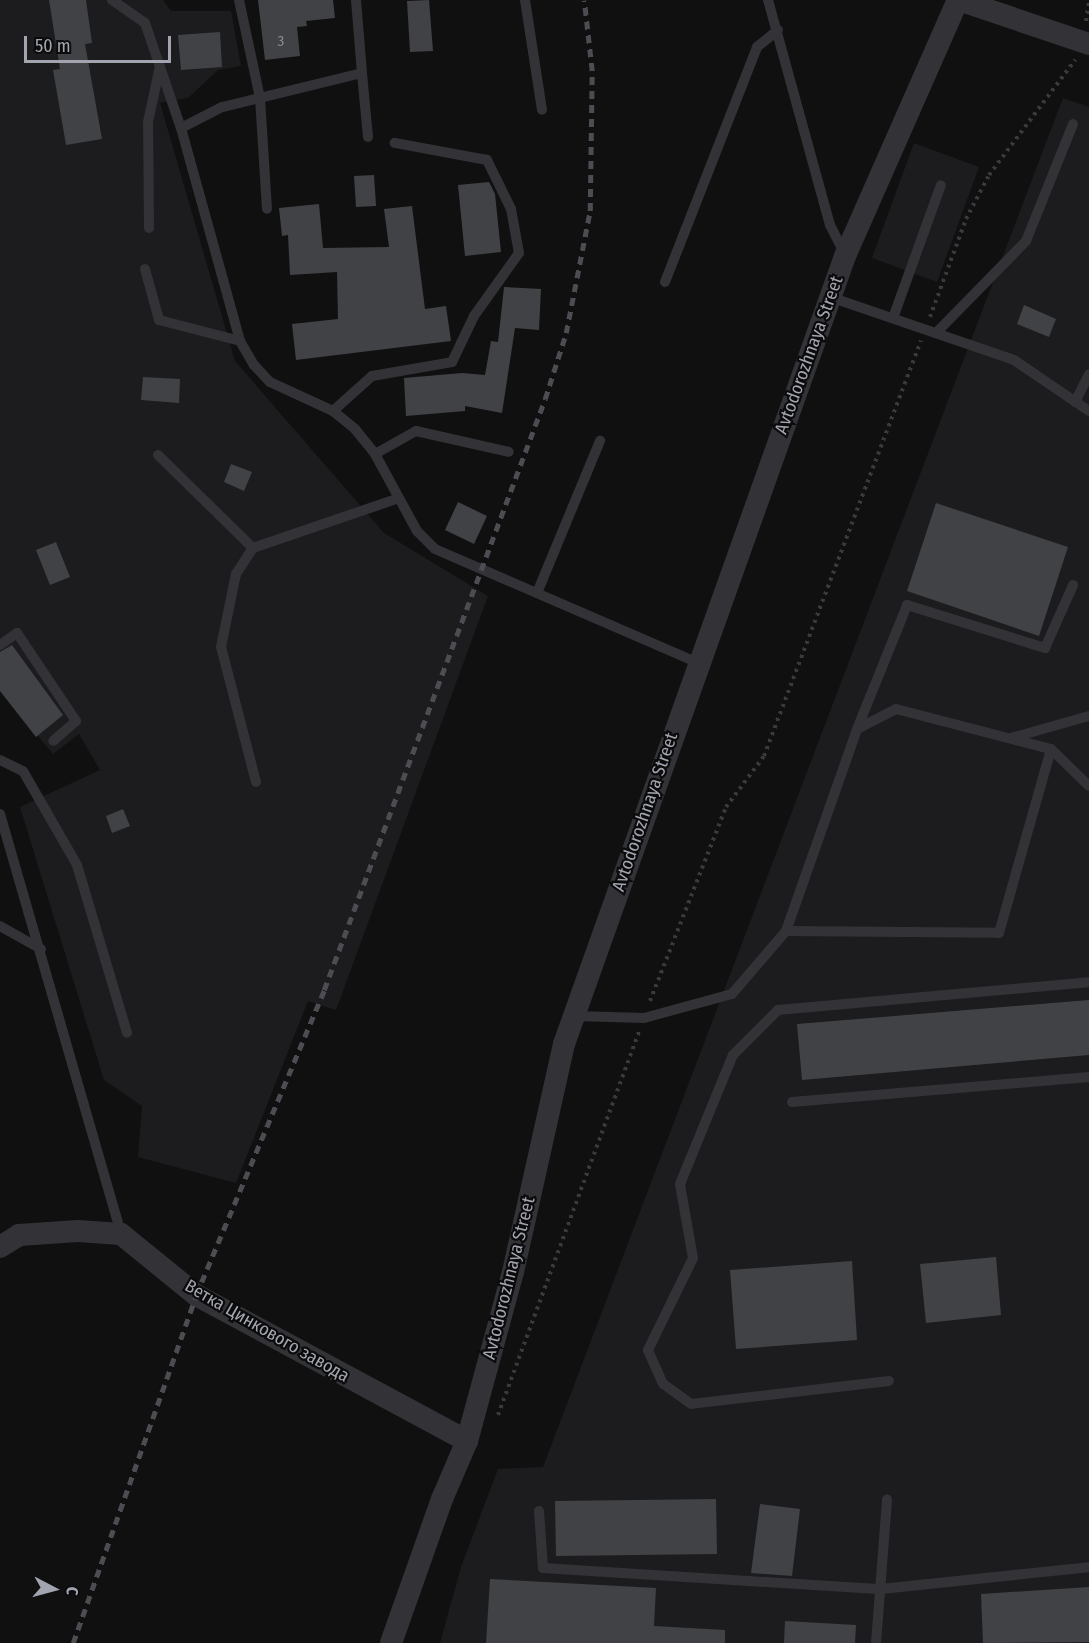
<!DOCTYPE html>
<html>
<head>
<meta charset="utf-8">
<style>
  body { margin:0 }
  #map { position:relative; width:1089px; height:1643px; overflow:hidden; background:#101011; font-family:"Fira Sans Condensed",sans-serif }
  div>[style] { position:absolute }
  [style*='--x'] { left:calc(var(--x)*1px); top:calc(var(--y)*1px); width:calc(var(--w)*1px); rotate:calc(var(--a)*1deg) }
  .built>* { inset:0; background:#1c1c1e }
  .building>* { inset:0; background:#414246 }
  .path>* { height:4px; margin-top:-2px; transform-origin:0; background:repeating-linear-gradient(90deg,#393a3e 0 3px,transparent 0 7.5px) }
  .lane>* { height:10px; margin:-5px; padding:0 5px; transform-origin:5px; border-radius:5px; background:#333337 }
  .street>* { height:22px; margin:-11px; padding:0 11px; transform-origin:11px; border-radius:11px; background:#333337 }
  .rail>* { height:4.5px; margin-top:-2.25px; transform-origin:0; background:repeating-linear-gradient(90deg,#4c4d52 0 8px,transparent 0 14px) }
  span { translate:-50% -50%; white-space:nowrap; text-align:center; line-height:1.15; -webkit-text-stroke:4.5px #0b0b0c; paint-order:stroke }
  .number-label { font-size:15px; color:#8a8c96 }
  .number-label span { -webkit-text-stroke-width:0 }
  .street-label { font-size:18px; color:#a2a5b0 }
  .north { position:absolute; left:24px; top:1559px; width:60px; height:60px; -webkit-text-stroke:4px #0b0b0c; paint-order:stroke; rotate:96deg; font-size:16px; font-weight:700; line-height:24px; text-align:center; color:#a2a5b0 }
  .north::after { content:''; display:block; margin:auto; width:21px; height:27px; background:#a2a5b0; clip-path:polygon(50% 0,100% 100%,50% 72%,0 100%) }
  .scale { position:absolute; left:24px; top:36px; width:147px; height:27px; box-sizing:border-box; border:3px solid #a2a5b0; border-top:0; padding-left:8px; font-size:18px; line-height:21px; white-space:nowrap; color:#a2a5b0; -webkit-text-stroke:4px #0b0b0c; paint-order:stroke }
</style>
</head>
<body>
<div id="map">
  <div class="built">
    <i style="clip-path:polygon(0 0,163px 0,171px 11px,231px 11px,241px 66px,218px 70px,188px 98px,160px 103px,235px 361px,384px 533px,488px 596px,336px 1010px,308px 1001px,236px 1183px,138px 1157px,142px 1106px,104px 1080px,20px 807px,100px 770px,79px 734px,53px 754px,0 691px)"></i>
    <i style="clip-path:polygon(1063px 98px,1089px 107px,1089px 1643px,440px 1643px,461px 1567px,498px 1469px,543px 1467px)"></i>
    <i style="clip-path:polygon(914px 143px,979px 167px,937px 282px,872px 258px)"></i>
  </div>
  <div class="building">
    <i style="clip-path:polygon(49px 0,86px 0,92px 43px,85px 44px,102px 139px,66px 145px,53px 70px,60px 69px)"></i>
    <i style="clip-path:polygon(258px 0,333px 0,335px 18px,306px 21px,307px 26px,297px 27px,300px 56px,265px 60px)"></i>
    <i style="clip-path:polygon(429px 0,433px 51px,410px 52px,407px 1px)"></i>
    <i style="clip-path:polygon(220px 32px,222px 67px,181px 70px,178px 35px)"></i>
    <i style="clip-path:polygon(374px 175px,376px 206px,356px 207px,354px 176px)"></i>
    <i style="clip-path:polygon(489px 182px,495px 194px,501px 252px,465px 256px,458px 185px)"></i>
    <i style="clip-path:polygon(319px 204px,323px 248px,389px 247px,384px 209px,412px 206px,425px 309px,446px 306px,451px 341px,296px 360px,292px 324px,338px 319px,337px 272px,290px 275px,288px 235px,282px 236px,279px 208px)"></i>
    <i style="clip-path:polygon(504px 287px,541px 289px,539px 330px,515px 328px,502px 413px,465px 406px,465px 411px,406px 416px,404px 378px,462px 373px,485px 375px,491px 341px,498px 342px)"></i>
    <i style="clip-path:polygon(1024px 305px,1056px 319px,1049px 337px,1017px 324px)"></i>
    <i style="clip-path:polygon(143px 377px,180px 379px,179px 403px,141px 400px)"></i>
    <i style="clip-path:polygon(231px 464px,252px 472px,244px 491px,224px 482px)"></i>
    <i style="clip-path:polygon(458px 502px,487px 516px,474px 544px,445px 530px)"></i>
    <i style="clip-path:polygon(936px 503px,1068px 547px,1039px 636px,907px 591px)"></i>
    <i style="clip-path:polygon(56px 542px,70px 577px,50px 585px,36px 550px)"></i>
    <i style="clip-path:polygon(12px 645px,63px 715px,36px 737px,0 691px,0 652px)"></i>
    <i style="clip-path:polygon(123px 809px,130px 826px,112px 833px,106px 816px)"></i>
    <i style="clip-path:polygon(1089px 1000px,1089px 1055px,802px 1080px,797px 1024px)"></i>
    <i style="clip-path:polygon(996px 1257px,1001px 1315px,926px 1323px,920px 1264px)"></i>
    <i style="clip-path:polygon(852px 1261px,857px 1340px,736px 1349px,730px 1270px)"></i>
    <i style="clip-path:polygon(716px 1499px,717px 1554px,556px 1556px,555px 1501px)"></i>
    <i style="clip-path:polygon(760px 1504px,800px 1509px,792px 1576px,751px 1573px)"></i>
    <i style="clip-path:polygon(490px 1579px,656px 1588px,654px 1626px,725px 1630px,725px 1643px,486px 1643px)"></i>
    <i style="clip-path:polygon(1089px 1587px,1089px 1642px,983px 1643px,981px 1594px)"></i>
    <i style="clip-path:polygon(785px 1621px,856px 1625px,855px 1643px,784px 1643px)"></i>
  </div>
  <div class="path">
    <i style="--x:1086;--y:21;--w:20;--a:-81"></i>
    <i style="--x:930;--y:317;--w:104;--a:-69.8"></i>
    <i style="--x:966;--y:219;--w:50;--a:-62.4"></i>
    <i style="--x:989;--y:175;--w:144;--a:-53.2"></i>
    <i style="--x:650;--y:1001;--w:208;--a:-68.6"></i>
    <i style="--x:726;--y:807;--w:64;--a:-53.3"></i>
    <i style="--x:764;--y:756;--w:444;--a:-69.3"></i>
    <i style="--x:498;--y:1415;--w:409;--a:-69.8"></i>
  </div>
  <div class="lane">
    <i style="--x:112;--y:0;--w:40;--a:34.9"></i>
    <i style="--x:145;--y:23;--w:111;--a:71.1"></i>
    <i style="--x:239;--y:0;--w:100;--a:77.9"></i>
    <i style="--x:260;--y:98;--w:111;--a:86.4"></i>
    <i style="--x:356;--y:0;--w:73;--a:85.3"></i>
    <i style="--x:525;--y:0;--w:111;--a:81.2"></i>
    <i style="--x:768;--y:0;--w:233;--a:74.6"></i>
    <i style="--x:830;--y:225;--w:34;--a:63"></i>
    <i style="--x:368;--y:137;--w:64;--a:-95.4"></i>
    <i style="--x:362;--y:73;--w:144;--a:166.3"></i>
    <i style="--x:222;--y:107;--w:46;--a:152.9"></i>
    <i style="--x:181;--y:128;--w:221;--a:74.5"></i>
    <i style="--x:240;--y:341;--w:28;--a:60"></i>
    <i style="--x:254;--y:365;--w:23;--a:47"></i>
    <i style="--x:270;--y:382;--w:69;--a:24.7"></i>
    <i style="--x:333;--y:411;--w:28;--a:39"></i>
    <i style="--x:355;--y:429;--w:32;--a:51"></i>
    <i style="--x:375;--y:454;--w:88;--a:61.4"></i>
    <i style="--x:417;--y:531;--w:25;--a:45"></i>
    <i style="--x:435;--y:549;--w:287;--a:23.4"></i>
    <i style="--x:149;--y:228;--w:106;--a:-90.5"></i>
    <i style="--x:148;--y:122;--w:57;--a:-77.9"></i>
    <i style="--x:145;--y:269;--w:53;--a:74.6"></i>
    <i style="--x:159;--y:320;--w:84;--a:14.5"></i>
    <i style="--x:665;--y:282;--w:252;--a:-68.6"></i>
    <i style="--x:757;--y:47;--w:27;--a:-39"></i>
    <i style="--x:830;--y:297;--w:194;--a:18.9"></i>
    <i style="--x:1014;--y:360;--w:91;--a:34.2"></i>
    <i style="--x:893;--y:318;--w:141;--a:-70.2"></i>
    <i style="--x:936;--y:333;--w:129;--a:-45.6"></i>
    <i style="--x:1026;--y:241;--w:126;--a:-68.1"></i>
    <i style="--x:1075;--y:402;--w:31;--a:-63"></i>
    <i style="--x:333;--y:411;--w:52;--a:-41.9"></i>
    <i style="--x:372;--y:376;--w:81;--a:-9.9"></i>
    <i style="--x:452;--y:362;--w:51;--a:-64.4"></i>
    <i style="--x:474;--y:316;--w:77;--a:-54.5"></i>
    <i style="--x:519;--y:253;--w:45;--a:-100.3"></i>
    <i style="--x:511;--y:209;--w:55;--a:-116.1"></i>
    <i style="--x:487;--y:160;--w:94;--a:-169.5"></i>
    <i style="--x:375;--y:454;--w:47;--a:-29.3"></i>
    <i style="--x:416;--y:431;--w:95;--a:12.7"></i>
    <i style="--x:158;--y:455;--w:133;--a:44.4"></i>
    <i style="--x:537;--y:593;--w:165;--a:-67.5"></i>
    <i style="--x:0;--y:645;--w:21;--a:-35"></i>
    <i style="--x:17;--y:633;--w:106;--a:56.2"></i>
    <i style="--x:76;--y:721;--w:30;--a:139"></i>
    <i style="--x:857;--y:729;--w:134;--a:-68"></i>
    <i style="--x:907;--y:605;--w:145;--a:17.3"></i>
    <i style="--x:1045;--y:648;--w:69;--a:-66"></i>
    <i style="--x:1011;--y:738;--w:81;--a:-15.8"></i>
    <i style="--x:0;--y:760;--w:25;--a:26"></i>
    <i style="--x:23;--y:771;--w:108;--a:60.1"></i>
    <i style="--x:77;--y:865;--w:175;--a:73.4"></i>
    <i style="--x:256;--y:782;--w:139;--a:-104.5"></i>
    <i style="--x:221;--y:647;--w:75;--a:-78.4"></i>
    <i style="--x:236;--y:574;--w:31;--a:-57"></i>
    <i style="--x:253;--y:548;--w:154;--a:-18.9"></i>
    <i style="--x:0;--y:814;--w:437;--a:73.9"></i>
    <i style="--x:0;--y:926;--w:47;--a:29.3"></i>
    <i style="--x:786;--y:931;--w:213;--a:0.5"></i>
    <i style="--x:999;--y:933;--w:191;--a:-74.2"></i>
    <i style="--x:574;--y:1016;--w:70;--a:1.6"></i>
    <i style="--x:644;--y:1018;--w:91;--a:-15.3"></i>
    <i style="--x:732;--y:994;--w:83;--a:-49.4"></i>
    <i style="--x:786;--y:931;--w:214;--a:-70.6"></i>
    <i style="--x:857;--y:729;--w:44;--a:-27.1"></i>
    <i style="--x:896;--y:709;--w:160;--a:14.5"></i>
    <i style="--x:1051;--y:749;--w:53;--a:44.2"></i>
    <i style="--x:792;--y:1102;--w:298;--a:-4.8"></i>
    <i style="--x:889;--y:1381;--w:199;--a:173.4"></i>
    <i style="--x:691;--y:1404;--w:34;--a:-144"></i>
    <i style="--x:663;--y:1384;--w:37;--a:-114"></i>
    <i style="--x:648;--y:1350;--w:102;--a:-63.9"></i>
    <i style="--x:693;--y:1258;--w:75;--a:-100"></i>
    <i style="--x:680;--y:1184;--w:139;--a:-67.7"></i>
    <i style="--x:733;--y:1055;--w:64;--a:-45"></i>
    <i style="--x:778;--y:1010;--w:312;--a:-5.1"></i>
    <i style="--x:539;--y:1511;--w:57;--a:86"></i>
    <i style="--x:543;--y:1568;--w:339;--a:3.6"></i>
    <i style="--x:881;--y:1589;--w:209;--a:-6"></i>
    <i style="--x:876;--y:1643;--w:144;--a:-85.6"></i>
  </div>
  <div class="street">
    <i style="--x:959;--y:0;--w:137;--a:18.7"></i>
    <i style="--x:0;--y:1247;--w:22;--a:-32"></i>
    <i style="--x:19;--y:1235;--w:59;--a:-3.9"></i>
    <i style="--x:78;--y:1231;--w:43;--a:4"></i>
    <i style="--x:121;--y:1234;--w:97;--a:39.1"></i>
    <i style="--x:196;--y:1295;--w:308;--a:28.3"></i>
    <i style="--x:391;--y:1643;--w:153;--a:-70.5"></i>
    <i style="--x:442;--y:1499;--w:63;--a:-66.7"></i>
    <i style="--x:467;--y:1441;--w:175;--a:-74.8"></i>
    <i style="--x:513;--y:1272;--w:234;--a:-77.4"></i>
    <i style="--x:564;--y:1044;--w:837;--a:-70.37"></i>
    <i style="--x:845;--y:256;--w:280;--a:-66.2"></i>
  </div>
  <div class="rail">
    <i style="--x:73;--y:1643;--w:369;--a:-70.5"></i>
    <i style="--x:196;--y:1295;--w:331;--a:-67.2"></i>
    <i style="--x:324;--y:990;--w:631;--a:-69.5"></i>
    <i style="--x:545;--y:399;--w:69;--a:-72.3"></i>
    <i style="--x:566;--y:333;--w:124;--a:-78.9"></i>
    <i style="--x:590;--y:211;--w:140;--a:-89.2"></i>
    <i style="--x:592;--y:71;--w:71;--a:-96.4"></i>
  </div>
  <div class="number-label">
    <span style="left:281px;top:42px">3</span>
  </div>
  <div class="street-label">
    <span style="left:809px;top:355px;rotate:-70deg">Avtodorozhnaya Street</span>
    <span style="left:645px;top:812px;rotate:-71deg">Avtodorozhnaya Street</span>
    <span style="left:509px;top:1278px;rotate:-76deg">Avtodorozhnaya Street</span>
    <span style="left:267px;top:1331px;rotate:30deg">Ветка Цинкового завода</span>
  </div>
  <div class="north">С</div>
  <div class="scale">50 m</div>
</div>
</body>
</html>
